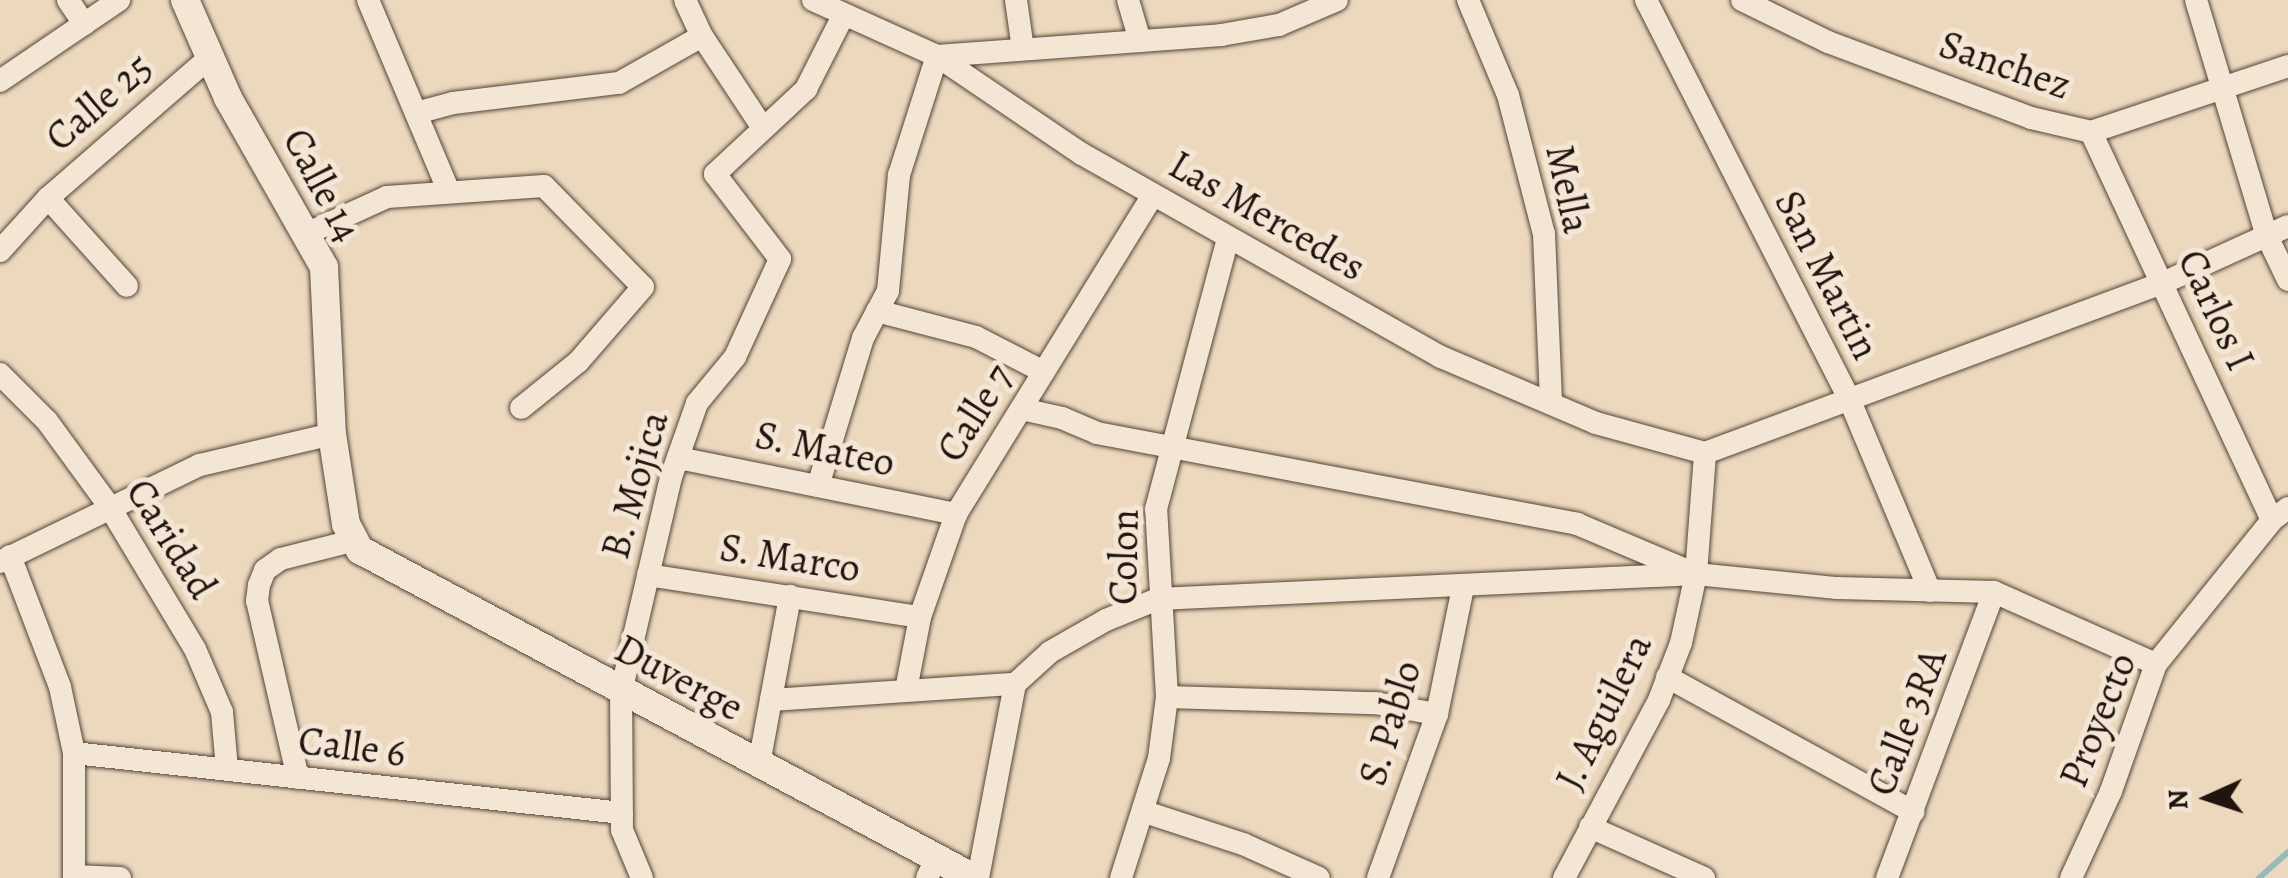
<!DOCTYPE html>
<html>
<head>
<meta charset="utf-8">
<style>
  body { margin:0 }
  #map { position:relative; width:2288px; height:878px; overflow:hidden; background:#ecd9bd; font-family:Alegreya,serif }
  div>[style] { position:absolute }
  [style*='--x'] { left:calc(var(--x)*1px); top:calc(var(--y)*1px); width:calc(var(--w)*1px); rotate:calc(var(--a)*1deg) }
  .stream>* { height:6px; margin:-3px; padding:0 3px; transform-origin:3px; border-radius:3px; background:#9ab9b9 }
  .roads { filter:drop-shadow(0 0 2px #54453a) drop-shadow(0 0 2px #54453a) }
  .minor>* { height:22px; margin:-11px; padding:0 11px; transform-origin:11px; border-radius:11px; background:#f3e6d4 }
  .tertiary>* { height:28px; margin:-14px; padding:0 14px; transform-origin:14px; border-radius:14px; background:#f3e6d4 }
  span { translate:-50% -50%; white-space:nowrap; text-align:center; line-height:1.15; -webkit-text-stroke:10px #f3e6d4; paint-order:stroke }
  .street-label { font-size:40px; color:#21140e }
  .north { position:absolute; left:2158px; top:748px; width:100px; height:100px; -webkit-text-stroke:8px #f3e6d4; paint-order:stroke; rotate:267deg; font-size:28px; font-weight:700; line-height:40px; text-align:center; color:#21140e }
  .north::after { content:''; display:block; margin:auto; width:35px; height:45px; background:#21140e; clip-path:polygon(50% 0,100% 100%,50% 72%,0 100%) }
</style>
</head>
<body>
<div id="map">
  <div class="stream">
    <i style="--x:2259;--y:878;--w:39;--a:-42"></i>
  </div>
  <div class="roads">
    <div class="minor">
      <i style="--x:68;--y:0;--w:29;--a:56"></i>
      <i style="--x:368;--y:0;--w:208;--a:67.1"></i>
      <i style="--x:685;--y:0;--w:40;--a:65"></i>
      <i style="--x:702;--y:36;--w:110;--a:56.5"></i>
      <i style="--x:813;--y:0;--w:136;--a:24.3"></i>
      <i style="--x:937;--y:56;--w:175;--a:34.1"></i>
      <i style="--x:1082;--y:154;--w:412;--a:29.5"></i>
      <i style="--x:1441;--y:357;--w:168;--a:23.1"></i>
      <i style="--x:1596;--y:423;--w:113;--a:15.4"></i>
      <i style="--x:1016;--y:0;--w:49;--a:81.9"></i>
      <i style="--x:1128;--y:0;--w:43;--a:73.7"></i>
      <i style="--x:1468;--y:0;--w:103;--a:67.2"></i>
      <i style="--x:1508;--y:95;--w:144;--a:75.5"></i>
      <i style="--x:1544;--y:234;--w:169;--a:87.6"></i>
      <i style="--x:1646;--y:0;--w:450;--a:63"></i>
      <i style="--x:1850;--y:401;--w:206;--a:67.2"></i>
      <i style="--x:1742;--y:0;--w:96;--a:26"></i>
      <i style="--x:1828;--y:42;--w:217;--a:20.5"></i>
      <i style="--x:2031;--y:118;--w:62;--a:13.1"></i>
      <i style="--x:2091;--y:132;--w:208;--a:-18.5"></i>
      <i style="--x:2196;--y:0;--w:244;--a:73.3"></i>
      <i style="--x:2266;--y:234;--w:51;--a:64.4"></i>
      <i style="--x:0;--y:81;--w:144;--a:-34.2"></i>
      <i style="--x:416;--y:113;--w:38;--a:-15"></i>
      <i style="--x:453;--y:103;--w:167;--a:-6.9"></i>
      <i style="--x:619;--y:83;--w:95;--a:-29.5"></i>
      <i style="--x:2091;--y:132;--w:428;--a:65"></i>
      <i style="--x:48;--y:198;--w:118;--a:48.1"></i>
      <i style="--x:306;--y:234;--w:89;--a:-24.6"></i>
      <i style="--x:387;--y:197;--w:157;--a:-4"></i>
      <i style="--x:544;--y:186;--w:141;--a:45.6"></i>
      <i style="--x:643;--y:287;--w:99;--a:130.9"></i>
      <i style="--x:578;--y:362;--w:73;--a:141.1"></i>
      <i style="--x:0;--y:251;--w:72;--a:-47.8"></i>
      <i style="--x:48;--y:198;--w:215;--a:-41"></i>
      <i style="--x:877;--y:311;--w:102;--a:14.7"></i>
      <i style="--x:976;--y:337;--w:76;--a:27.2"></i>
      <i style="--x:0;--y:374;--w:66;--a:45"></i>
      <i style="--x:47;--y:421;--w:105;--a:53.9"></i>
      <i style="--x:109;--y:506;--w:167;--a:59"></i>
      <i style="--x:195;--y:649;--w:69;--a:66.8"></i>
      <i style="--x:222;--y:712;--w:57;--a:85"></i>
      <i style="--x:1022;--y:409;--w:41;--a:12.7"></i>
      <i style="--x:1062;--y:418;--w:38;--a:23"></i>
      <i style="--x:1097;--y:433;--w:489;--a:10.7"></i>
      <i style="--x:1577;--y:524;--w:121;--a:22.9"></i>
      <i style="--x:1705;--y:453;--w:489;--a:-20.4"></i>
      <i style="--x:2163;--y:283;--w:137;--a:-24.5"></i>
      <i style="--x:678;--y:458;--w:284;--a:11.4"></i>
      <i style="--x:818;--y:486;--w:155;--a:-73.1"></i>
      <i style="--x:863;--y:338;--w:53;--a:-62"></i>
      <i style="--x:888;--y:291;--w:117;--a:-84.6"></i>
      <i style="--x:899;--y:175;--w:125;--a:-72.3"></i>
      <i style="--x:937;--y:56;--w:285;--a:-4.2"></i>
      <i style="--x:1221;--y:35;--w:59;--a:-9.8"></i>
      <i style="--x:1279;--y:25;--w:63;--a:-23.3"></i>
      <i style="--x:10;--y:556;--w:140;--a:69.1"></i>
      <i style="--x:60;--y:687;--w:67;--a:78"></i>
      <i style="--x:74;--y:753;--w:125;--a:90"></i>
      <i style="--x:0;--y:562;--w:222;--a:-25.9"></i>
      <i style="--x:200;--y:465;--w:136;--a:-13.2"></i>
      <i style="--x:648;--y:575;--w:275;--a:8.8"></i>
      <i style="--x:1667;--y:677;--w:281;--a:28.7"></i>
      <i style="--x:906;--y:690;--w:74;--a:-79.1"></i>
      <i style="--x:920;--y:617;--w:109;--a:-70.7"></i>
      <i style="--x:956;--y:514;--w:375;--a:-58.3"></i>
      <i style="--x:1167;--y:697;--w:208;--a:1.7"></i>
      <i style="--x:1375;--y:703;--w:63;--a:10.1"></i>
      <i style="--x:771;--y:700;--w:245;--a:-3.8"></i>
      <i style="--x:74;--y:753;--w:551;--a:6.25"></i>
      <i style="--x:759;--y:764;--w:171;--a:-79.5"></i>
      <i style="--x:298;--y:778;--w:182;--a:-103"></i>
      <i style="--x:257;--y:601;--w:16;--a:-83"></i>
      <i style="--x:259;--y:585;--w:16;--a:-68"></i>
      <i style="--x:265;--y:570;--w:19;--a:-35"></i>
      <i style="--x:281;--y:559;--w:73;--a:-14.2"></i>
      <i style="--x:1145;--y:812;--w:103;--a:18.1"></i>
      <i style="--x:1243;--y:844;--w:83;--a:24.1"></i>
      <i style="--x:1590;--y:827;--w:125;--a:24.1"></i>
      <i style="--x:74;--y:876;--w:46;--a:2.5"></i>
      <i style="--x:642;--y:878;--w:52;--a:-112.6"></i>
      <i style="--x:622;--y:830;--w:138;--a:-90.4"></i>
      <i style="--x:621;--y:692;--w:221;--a:-76.9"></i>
      <i style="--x:671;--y:477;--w:78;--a:-70.6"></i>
      <i style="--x:697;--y:403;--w:60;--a:-50.4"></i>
      <i style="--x:735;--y:357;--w:108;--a:-65.3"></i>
      <i style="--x:780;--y:259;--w:107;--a:-127.4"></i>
      <i style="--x:715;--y:174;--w:125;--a:-43"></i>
      <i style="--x:806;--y:89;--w:82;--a:-63.1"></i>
      <i style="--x:927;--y:878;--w:23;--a:-65"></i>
      <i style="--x:978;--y:878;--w:197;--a:-79.2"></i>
      <i style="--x:1015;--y:684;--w:47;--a:-42.4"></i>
      <i style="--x:1050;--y:652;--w:64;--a:-29.7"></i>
      <i style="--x:1106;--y:620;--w:56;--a:-22"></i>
      <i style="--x:1158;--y:599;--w:539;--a:-2.66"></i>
      <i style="--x:1696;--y:574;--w:142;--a:5.7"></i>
      <i style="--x:1837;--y:588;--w:157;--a:1.5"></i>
      <i style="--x:1994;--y:592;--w:177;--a:24"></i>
      <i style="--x:1121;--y:878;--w:126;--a:-72.4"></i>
      <i style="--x:1159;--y:758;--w:62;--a:-82.5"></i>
      <i style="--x:1167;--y:697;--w:188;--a:-93.3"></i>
      <i style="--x:1156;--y:509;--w:280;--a:-75.1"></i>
      <i style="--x:1378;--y:878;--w:174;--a:-70.2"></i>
      <i style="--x:1437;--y:714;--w:130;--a:-78.4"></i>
      <i style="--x:1564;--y:878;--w:202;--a:-61.9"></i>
      <i style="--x:1659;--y:700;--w:61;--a:-68.9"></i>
      <i style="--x:1681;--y:643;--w:71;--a:-77.7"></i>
      <i style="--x:1696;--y:574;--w:121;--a:-85.7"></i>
      <i style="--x:1887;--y:878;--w:305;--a:-69.5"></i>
      <i style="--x:2071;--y:878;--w:96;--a:-65.3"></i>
      <i style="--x:2111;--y:791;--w:135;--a:-70.5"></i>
      <i style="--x:2156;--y:664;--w:185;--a:-51.1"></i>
      <i style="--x:2272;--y:520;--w:20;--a:-37"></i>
    </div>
    <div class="tertiary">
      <i style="--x:185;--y:0;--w:107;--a:66.3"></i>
      <i style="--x:228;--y:98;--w:194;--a:60.4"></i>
      <i style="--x:324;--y:267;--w:167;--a:87.3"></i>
      <i style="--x:332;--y:434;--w:91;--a:81.2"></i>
      <i style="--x:346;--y:524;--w:30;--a:62"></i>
      <i style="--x:360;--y:550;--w:696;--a:28.11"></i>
    </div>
  </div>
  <div class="street-label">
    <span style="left:2005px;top:65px;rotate:19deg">Sanchez</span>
    <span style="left:99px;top:102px;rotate:-41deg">Calle 25</span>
    <span style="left:322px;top:185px;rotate:62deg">Calle 14</span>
    <span style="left:1568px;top:189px;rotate:78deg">Mella</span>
    <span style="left:1267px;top:216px;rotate:30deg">Las Mercedes</span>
    <span style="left:1827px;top:275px;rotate:63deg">San Martin</span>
    <span style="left:2216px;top:310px;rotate:65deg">Carlos I</span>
    <span style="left:975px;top:413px;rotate:-58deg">Calle 7</span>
    <span style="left:825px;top:449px;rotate:12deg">S. Mateo</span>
    <span style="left:635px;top:485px;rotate:-74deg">B. Mojica</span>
    <span style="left:171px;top:539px;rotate:58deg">Caridad</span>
    <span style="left:1124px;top:557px;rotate:-89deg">Colon</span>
    <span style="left:790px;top:558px;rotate:9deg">S. Marco</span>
    <span style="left:679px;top:678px;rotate:28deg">Duverge</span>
    <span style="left:1604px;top:712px;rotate:-64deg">J. Aguilera</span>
    <span style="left:2098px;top:720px;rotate:-68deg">Proyecto</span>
    <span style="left:1907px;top:722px;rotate:-69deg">Calle 3RA</span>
    <span style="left:1390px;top:723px;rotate:-73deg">S. Pablo</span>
    <span style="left:352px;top:747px;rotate:7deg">Calle 6</span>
  </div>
  <div class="north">N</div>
</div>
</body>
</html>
